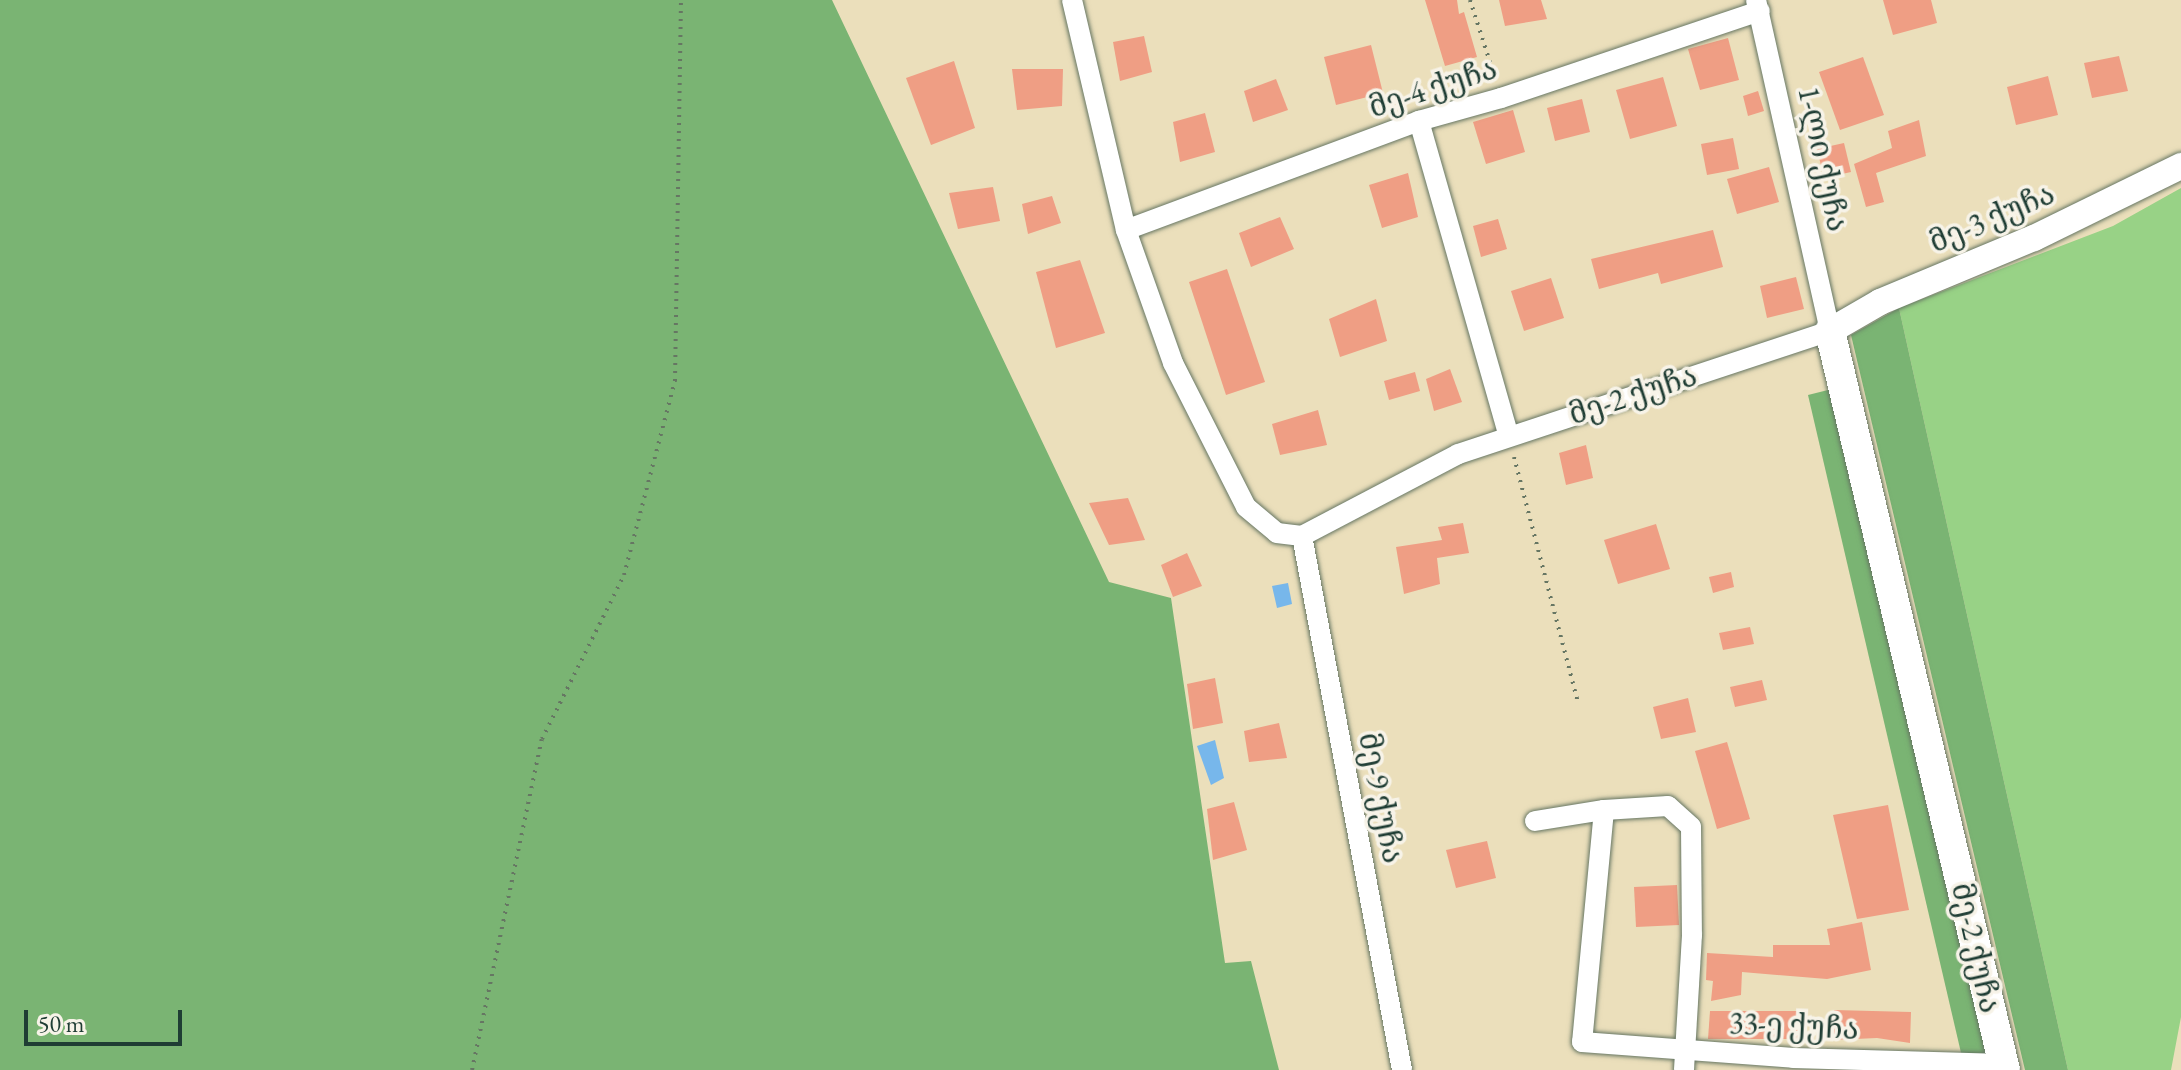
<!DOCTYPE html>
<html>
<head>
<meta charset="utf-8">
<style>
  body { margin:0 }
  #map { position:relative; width:2181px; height:1070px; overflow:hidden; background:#ebdfbb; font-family:"EB Garamond","Noto Serif Georgian",serif }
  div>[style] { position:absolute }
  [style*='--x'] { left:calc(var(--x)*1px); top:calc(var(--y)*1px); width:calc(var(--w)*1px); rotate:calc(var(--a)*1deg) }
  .green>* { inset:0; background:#98d286 }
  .forest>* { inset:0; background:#7ab473 }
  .water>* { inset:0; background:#77b7eb }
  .building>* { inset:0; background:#ef9e84 }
  .path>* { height:4px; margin-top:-2px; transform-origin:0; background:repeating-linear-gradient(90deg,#667663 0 2px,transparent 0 8px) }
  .roads { filter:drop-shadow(0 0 2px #667663) drop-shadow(0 0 2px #667663) }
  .minor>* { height:20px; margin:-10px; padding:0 10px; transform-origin:10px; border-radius:10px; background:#fff }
  .tertiary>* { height:26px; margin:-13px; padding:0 13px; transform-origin:13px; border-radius:13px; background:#fff }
  .secondary>* { height:30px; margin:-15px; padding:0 15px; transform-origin:15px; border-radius:15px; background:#fff }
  span { translate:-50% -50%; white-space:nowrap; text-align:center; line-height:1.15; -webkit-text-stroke:7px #f7f3e8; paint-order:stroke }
  .street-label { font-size:30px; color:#1f3d34 }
  .scale { position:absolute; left:24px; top:1010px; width:158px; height:36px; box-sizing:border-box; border:4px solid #1f3d34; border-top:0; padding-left:10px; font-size:24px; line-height:28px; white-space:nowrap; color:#1f3d34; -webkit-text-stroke:6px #f7f3e8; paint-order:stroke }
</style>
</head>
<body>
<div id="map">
  <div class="green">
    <i style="clip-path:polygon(2181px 188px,2181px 1017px,2171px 1070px,2068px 1070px,1899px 308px,2113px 226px)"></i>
  </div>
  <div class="forest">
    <i style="clip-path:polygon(0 0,832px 0,1109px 582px,1171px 598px,1225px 963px,1251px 961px,1279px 1070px,0 1070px)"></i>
    <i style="clip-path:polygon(1899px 308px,2068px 1070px,2025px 1070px,1851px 335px)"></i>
    <i style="clip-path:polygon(1832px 389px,1994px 1070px,1965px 1070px,1808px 395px)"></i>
  </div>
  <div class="water">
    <i style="clip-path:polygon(1288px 583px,1292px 604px,1277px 608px,1272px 586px)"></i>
    <i style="clip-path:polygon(1215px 740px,1224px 778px,1211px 785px,1197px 746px)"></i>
  </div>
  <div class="building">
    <i style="clip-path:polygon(1425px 0,1457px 0,1459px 14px,1464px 12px,1477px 57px,1445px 66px)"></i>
    <i style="clip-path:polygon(1499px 0,1541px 0,1547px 19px,1505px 26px)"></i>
    <i style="clip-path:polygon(1883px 0,1931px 0,1937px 23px,1893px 35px)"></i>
    <i style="clip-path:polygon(1144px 36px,1152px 72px,1120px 81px,1113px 42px)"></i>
    <i style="clip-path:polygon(1728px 38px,1739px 80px,1700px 90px,1688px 49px)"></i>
    <i style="clip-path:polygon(1371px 45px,1383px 93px,1336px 105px,1324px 57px)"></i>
    <i style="clip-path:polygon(2119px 56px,2128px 91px,2092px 98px,2084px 63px)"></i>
    <i style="clip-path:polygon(1863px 57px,1884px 115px,1840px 130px,1819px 72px)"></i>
    <i style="clip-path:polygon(954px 61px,975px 128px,931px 145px,906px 78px)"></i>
    <i style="clip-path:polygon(1012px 69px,1063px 69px,1062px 106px,1017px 110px)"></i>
    <i style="clip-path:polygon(2048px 76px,2058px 115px,2016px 125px,2007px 87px)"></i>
    <i style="clip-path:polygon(1663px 77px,1677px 126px,1630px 139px,1616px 90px)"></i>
    <i style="clip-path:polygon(1276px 79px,1288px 110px,1253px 122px,1244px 91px)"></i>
    <i style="clip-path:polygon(1758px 91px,1764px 111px,1748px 116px,1743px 96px)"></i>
    <i style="clip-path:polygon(1582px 99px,1590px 132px,1555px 141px,1547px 108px)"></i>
    <i style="clip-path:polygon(1513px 110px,1525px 152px,1486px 164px,1473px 122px)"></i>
    <i style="clip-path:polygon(1205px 113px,1215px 152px,1180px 162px,1173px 122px)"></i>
    <i style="clip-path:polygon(1919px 120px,1926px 156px,1876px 173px,1884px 202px,1866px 207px,1854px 164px,1892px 148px,1888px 131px)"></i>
    <i style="clip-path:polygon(1733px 138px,1739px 169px,1707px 175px,1701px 144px)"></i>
    <i style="clip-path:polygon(1844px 143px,1851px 172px,1824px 178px,1817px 149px)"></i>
    <i style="clip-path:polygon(1769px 167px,1779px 202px,1737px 214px,1727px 179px)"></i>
    <i style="clip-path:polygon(1408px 173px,1418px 217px,1382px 228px,1369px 185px)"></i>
    <i style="clip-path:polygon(993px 187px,1000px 221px,958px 229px,949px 193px)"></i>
    <i style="clip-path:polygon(1052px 196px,1061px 223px,1028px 234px,1022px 204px)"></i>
    <i style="clip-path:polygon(1280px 217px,1294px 249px,1251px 267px,1239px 233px)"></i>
    <i style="clip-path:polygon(1498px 219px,1507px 249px,1481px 257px,1473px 226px)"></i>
    <i style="clip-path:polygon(1713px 230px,1723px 267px,1661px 284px,1658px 273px,1599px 289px,1591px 259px)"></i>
    <i style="clip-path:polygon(1080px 260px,1105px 333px,1056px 348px,1036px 272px)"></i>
    <i style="clip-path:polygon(1227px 269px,1265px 382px,1226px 395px,1189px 282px)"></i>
    <i style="clip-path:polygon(1796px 277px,1804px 309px,1767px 318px,1760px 286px)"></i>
    <i style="clip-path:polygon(1551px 278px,1564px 318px,1524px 331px,1511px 291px)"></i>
    <i style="clip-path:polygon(1376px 299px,1387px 341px,1340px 357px,1329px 319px)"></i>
    <i style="clip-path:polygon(1450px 369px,1462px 402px,1434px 411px,1426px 379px)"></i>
    <i style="clip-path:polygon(1415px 372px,1420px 391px,1389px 400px,1384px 381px)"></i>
    <i style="clip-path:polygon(1318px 410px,1327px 445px,1280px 455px,1272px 424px)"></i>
    <i style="clip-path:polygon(1586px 445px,1593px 478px,1566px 485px,1559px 453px)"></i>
    <i style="clip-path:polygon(1128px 498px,1145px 540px,1109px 545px,1089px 503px)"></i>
    <i style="clip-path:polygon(1463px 523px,1469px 553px,1437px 558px,1440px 584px,1404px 594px,1396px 547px,1442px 540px,1438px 527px)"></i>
    <i style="clip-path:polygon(1656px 524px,1670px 569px,1618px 584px,1604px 540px)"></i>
    <i style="clip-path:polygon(1187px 553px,1202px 586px,1173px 597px,1161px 565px)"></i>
    <i style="clip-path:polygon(1731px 572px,1734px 587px,1713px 593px,1709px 577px)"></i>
    <i style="clip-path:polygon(1750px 627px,1754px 644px,1723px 650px,1719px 633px)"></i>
    <i style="clip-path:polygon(1215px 678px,1223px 723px,1193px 729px,1187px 684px)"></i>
    <i style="clip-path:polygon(1762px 680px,1767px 700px,1735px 707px,1730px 687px)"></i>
    <i style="clip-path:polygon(1688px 698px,1696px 732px,1661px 739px,1653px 707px)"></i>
    <i style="clip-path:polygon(1279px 723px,1287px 758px,1249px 762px,1244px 731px)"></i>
    <i style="clip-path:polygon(1727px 742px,1750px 819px,1717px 829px,1695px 751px)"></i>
    <i style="clip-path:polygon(1234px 802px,1247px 850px,1213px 860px,1207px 809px)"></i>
    <i style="clip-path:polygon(1888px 805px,1909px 910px,1857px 919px,1833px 815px)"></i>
    <i style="clip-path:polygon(1487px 841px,1496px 878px,1456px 888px,1446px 850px)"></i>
    <i style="clip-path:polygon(1677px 885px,1679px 925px,1636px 927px,1634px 887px)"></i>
    <i style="clip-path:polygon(1862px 922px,1871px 970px,1827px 979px,1742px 972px,1741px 995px,1711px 1001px,1713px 981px,1706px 980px,1707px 953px,1773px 957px,1773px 945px,1830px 945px,1827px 929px)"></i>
    <i style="clip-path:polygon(1834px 1010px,1911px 1012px,1910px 1043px,1877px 1038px,1833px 1040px)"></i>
    <i style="clip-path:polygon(1710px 1011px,1800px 1011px,1800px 1039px,1708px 1039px)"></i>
  </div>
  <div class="path">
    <i style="--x:1470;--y:0;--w:85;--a:72.2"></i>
    <i style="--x:1514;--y:457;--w:254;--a:75.4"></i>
    <i style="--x:472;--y:1070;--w:338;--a:-78.1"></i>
    <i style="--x:542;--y:739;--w:183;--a:-63.4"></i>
    <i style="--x:624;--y:575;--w:201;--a:-75.3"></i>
    <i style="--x:675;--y:381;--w:381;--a:-89.1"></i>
  </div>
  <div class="roads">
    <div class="minor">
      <i style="--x:1072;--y:0;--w:236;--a:76.8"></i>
      <i style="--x:1126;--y:230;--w:141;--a:70.5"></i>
      <i style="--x:1173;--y:363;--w:161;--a:63.1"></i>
      <i style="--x:1246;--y:507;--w:40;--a:40"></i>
      <i style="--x:1277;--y:533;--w:25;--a:7"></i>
      <i style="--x:1302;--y:536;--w:176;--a:-27.7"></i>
      <i style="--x:1458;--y:454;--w:392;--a:-18.3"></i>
      <i style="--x:1830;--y:331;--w:339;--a:-102.6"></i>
      <i style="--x:1419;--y:121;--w:328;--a:74.1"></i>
      <i style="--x:1126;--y:230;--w:313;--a:-20.4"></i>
      <i style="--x:1419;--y:121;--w:85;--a:-15.7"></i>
      <i style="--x:1501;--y:98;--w:273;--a:-18.6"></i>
      <i style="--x:1302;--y:536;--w:543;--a:79.39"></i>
      <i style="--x:1604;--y:810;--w:233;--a:95.4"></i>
      <i style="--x:1582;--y:1042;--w:212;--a:4.3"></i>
      <i style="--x:1793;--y:1058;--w:211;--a:1.6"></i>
      <i style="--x:1535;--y:821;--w:70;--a:-9.1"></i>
      <i style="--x:1604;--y:810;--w:64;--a:-3.6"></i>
      <i style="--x:1668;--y:806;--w:31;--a:42"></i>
      <i style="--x:1691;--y:827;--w:108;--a:89.5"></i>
      <i style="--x:1692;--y:935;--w:135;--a:93.4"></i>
    </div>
    <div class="tertiary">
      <i style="--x:1830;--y:331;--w:58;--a:-30.1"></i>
      <i style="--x:1880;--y:302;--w:167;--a:-22.6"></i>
      <i style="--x:2034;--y:238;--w:164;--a:-26.1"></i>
    </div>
    <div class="secondary">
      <i style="--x:1830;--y:331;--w:759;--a:76.68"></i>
    </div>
  </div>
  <div class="street-label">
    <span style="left:1433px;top:88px;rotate:-18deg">მე-4 ქუჩა</span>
    <span style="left:1823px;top:159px;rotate:78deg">1-ლი ქუჩა</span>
    <span style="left:1992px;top:218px;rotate:-23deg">მე-3 ქუჩა</span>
    <span style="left:1633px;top:395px;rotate:-18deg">მე-2 ქუჩა</span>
    <span style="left:1381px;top:798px;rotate:79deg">მე-9 ქუჩა</span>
    <span style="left:1976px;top:948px;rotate:77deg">მე-2 ქუჩა</span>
    <span style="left:1794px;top:1026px;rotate:3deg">33-ე ქუჩა</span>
  </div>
  <div class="scale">50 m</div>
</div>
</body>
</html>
